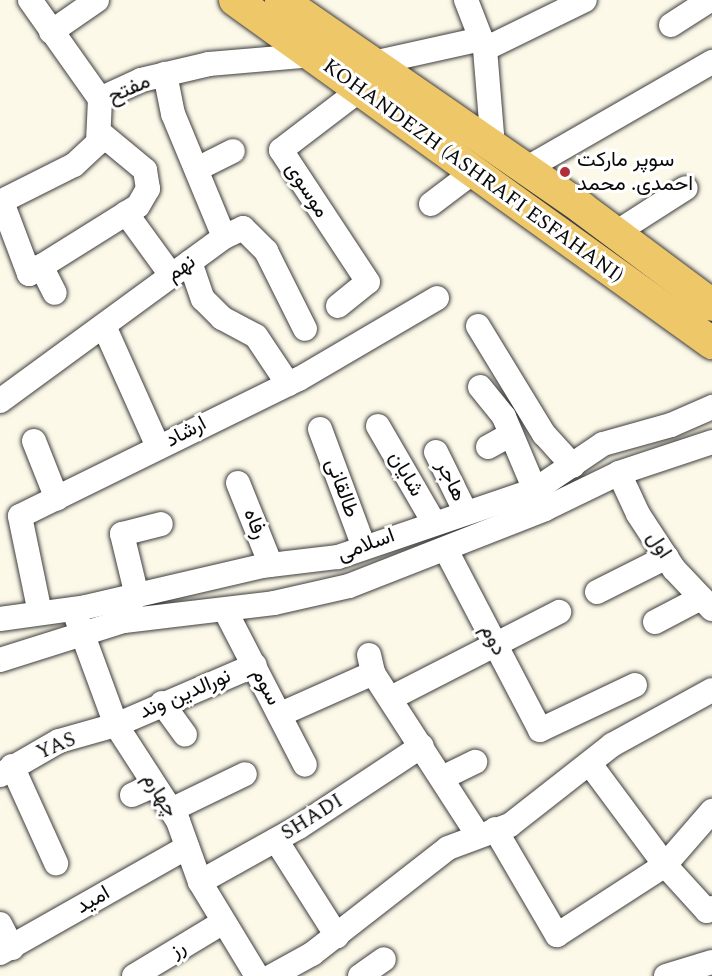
<!DOCTYPE html>
<html>
<head>
<meta charset="utf-8">
<style>
  body { margin:0 }
  #map { position:relative; width:712px; height:976px; overflow:hidden; background:#fdf9e9; font-family:Spectral,Vazirmatn,serif }
  div>[style] { position:absolute }
  .roads { filter:drop-shadow(0 0 2px #3d3d3d) drop-shadow(0 0 2px #3d3d3d) }
  .minor>* { height:24px; margin:-12px; padding:0 12px; transform-origin:12px; border-radius:12px; background:#fff }
  .major>* { height:32px; margin:-16px; padding:0 16px; transform-origin:16px; border-radius:16px; background:#eec769 }
  .dots>* { width:16px; height:16px; translate:-50% -50%; box-sizing:border-box; border:3px solid #fff; border-radius:50% }
  span { translate:-50% -50%; white-space:nowrap; text-align:center; line-height:1.15; -webkit-text-stroke:6px #fff; paint-order:stroke }
  .street-label { font-size:21px; color:#0a0a0a }
  .poi-label { font-size:21px; color:#0a0a0a }
  .left { translate:0 -50%; text-align:left }
</style>
</head>
<body>
<div id="map">
  <div class="roads">
    <div class="minor">
      <div style="left:30px;top:0;width:121px;rotate:54.7deg"></div>
      <div style="left:466px;top:0;width:53px;rotate:68.8deg"></div>
      <div style="left:485px;top:49px;width:98px;rotate:85.3deg"></div>
      <div style="left:671px;top:25px;width:46px;rotate:-32.7deg"></div>
      <div style="left:51px;top:32px;width:56px;rotate:-34.8deg"></div>
      <div style="left:485px;top:49px;width:111px;rotate:-26.1deg"></div>
      <div style="left:373px;top:63px;width:111px;rotate:-12.5deg"></div>
      <div style="left:197px;top:169px;width:40px;rotate:-26.6deg"></div>
      <div style="left:524px;top:170px;width:217px;rotate:-29.9deg"></div>
      <div style="left:0;top:202px;width:83px;rotate:-26.6deg"></div>
      <div style="left:74px;top:165px;width:33px;rotate:-43deg"></div>
      <div style="left:98px;top:143px;width:44px;rotate:-87.4deg"></div>
      <div style="left:100px;top:99px;width:45px;rotate:-24.9deg"></div>
      <div style="left:141px;top:80px;width:70px;rotate:-13.2deg"></div>
      <div style="left:209px;top:64px;width:104px;rotate:-4.9deg"></div>
      <div style="left:2px;top:202px;width:77px;rotate:69.4deg"></div>
      <div style="left:29px;top:274px;width:128px;rotate:-32deg"></div>
      <div style="left:138px;top:206px;width:20px;rotate:-60deg"></div>
      <div style="left:148px;top:189px;width:19px;rotate:-99deg"></div>
      <div style="left:145px;top:170px;width:60px;rotate:-140.4deg"></div>
      <div style="left:431px;top:204px;width:51px;rotate:-37.1deg"></div>
      <div style="left:126px;top:213px;width:77px;rotate:54deg"></div>
      <div style="left:614px;top:234px;width:85px;rotate:-32.6deg"></div>
      <div style="left:224px;top:237px;width:21px;rotate:-25deg"></div>
      <div style="left:243px;top:228px;width:33px;rotate:45deg"></div>
      <div style="left:266px;top:251px;width:87px;rotate:63.4deg"></div>
      <div style="left:190px;top:262px;width:39px;rotate:71deg"></div>
      <div style="left:203px;top:299px;width:27px;rotate:45deg"></div>
      <div style="left:222px;top:318px;width:38px;rotate:28deg"></div>
      <div style="left:256px;top:336px;width:58px;rotate:56.3deg"></div>
      <div style="left:41px;top:266px;width:30px;rotate:63deg"></div>
      <div style="left:338px;top:306px;width:38px;rotate:-39deg"></div>
      <div style="left:368px;top:282px;width:158px;rotate:-123.4deg"></div>
      <div style="left:281px;top:150px;width:101px;rotate:-37.3deg"></div>
      <div style="left:104px;top:326px;width:133px;rotate:65.9deg"></div>
      <div style="left:478px;top:326px;width:127px;rotate:58.6deg"></div>
      <div style="left:544px;top:434px;width:43px;rotate:47.8deg"></div>
      <div style="left:480px;top:387px;width:38px;rotate:51deg"></div>
      <div style="left:504px;top:417px;width:79px;rotate:67deg"></div>
      <div style="left:0;top:401px;width:278px;rotate:-36.2deg"></div>
      <div style="left:224px;top:237px;width:133px;rotate:-112.5deg"></div>
      <div style="left:173px;top:114px;width:41px;rotate:-101.3deg"></div>
      <div style="left:378px;top:426px;width:110px;rotate:59.9deg"></div>
      <div style="left:320px;top:429px;width:126px;rotate:69.6deg"></div>
      <div style="left:34px;top:441px;width:62px;rotate:68.4deg"></div>
      <div style="left:488px;top:447px;width:26px;rotate:-29deg"></div>
      <div style="left:436px;top:452px;width:66px;rotate:63.8deg"></div>
      <div style="left:619px;top:473px;width:45px;rotate:65.1deg"></div>
      <div style="left:638px;top:514px;width:66px;rotate:56.8deg"></div>
      <div style="left:674px;top:569px;width:55px;rotate:46.5deg"></div>
      <div style="left:238px;top:483px;width:88px;rotate:68.1deg"></div>
      <div style="left:446px;top:550px;width:203px;rotate:62.4deg"></div>
      <div style="left:540px;top:730px;width:105px;rotate:-25.3deg"></div>
      <div style="left:597px;top:592px;width:78px;rotate:-26.6deg"></div>
      <div style="left:137px;top:596px;width:64px;rotate:-103.6deg"></div>
      <div style="left:122px;top:534px;width:40px;rotate:-14.4deg"></div>
      <div style="left:225px;top:610px;width:174px;rotate:62.7deg"></div>
      <div style="left:40px;top:613px;width:99px;rotate:-101.7deg"></div>
      <div style="left:20px;top:516px;width:311px;rotate:-26.2deg"></div>
      <div style="left:299px;top:379px;width:160px;rotate:-30.4deg"></div>
      <div style="left:0;top:619px;width:87px;rotate:-7.9deg"></div>
      <div style="left:86px;top:607px;width:181px;rotate:-13.1deg"></div>
      <div style="left:262px;top:566px;width:77px;rotate:-6.8deg"></div>
      <div style="left:338px;top:557px;width:208px;rotate:-18.8deg"></div>
      <div style="left:535px;top:490px;width:82px;rotate:-34.1deg"></div>
      <div style="left:603px;top:444px;width:71px;rotate:-15.6deg"></div>
      <div style="left:671px;top:425px;width:45px;rotate:-23.7deg"></div>
      <div style="left:77px;top:619px;width:113px;rotate:69.8deg"></div>
      <div style="left:116px;top:725px;width:114px;rotate:57.1deg"></div>
      <div style="left:178px;top:821px;width:65px;rotate:70.2deg"></div>
      <div style="left:200px;top:882px;width:110px;rotate:58.8deg"></div>
      <div style="left:655px;top:622px;width:52px;rotate:-27.6deg"></div>
      <div style="left:369px;top:655px;width:18px;rotate:77deg"></div>
      <div style="left:373px;top:673px;width:192px;rotate:57.1deg"></div>
      <div style="left:0;top:660px;width:130px;rotate:-17.5deg"></div>
      <div style="left:124px;top:621px;width:151px;rotate:-6.8deg"></div>
      <div style="left:274px;top:603px;width:77px;rotate:-12.8deg"></div>
      <div style="left:349px;top:586px;width:211px;rotate:-21.4deg"></div>
      <div style="left:545px;top:509px;width:82px;rotate:-25.9deg"></div>
      <div style="left:619px;top:473px;width:98px;rotate:-18.4deg"></div>
      <div style="left:391px;top:698px;width:189px;rotate:-27.1deg"></div>
      <div style="left:162px;top:703px;width:39px;rotate:54deg"></div>
      <div style="left:281px;top:714px;width:101px;rotate:-24deg"></div>
      <div style="left:590px;top:764px;width:126px;rotate:53.4deg"></div>
      <div style="left:665px;top:865px;width:62px;rotate:47.6deg"></div>
      <div style="left:707px;top:911px;width:6px;rotate:-31deg"></div>
      <div style="left:12px;top:766px;width:107px;rotate:65.6deg"></div>
      <div style="left:0;top:775px;width:68px;rotate:-30deg"></div>
      <div style="left:59px;top:741px;width:59px;rotate:-15.7deg"></div>
      <div style="left:116px;top:725px;width:151px;rotate:-23.3deg"></div>
      <div style="left:442px;top:778px;width:37px;rotate:-26deg"></div>
      <div style="left:132px;top:795px;width:24px;rotate:-24deg"></div>
      <div style="left:171px;top:810px;width:82px;rotate:-25.9deg"></div>
      <div style="left:495px;top:829px;width:123px;rotate:59.7deg"></div>
      <div style="left:557px;top:935px;width:129px;rotate:-32.9deg"></div>
      <div style="left:665px;top:865px;width:72px;rotate:-49deg"></div>
      <div style="left:276px;top:840px;width:114px;rotate:57.6deg"></div>
      <div style="left:200px;top:882px;width:113px;rotate:-29.1deg"></div>
      <div style="left:299px;top:827px;width:147px;rotate:-33.4deg"></div>
      <div style="left:0;top:924px;width:27px;rotate:63deg"></div>
      <div style="left:0;top:953px;width:215px;rotate:-29.5deg"></div>
      <div style="left:134px;top:976px;width:103px;rotate:-31.1deg"></div>
      <div style="left:272px;top:976px;width:46px;rotate:-28.8deg"></div>
      <div style="left:312px;top:954px;width:172px;rotate:-37.9deg"></div>
      <div style="left:448px;top:848px;width:66px;rotate:-20.4deg"></div>
      <div style="left:510px;top:825px;width:130px;rotate:-38.1deg"></div>
      <div style="left:612px;top:745px;width:114px;rotate:-28.8deg"></div>
      <div style="left:360px;top:976px;width:29px;rotate:-35deg"></div>
      <div style="left:666px;top:976px;width:48px;rotate:-16.9deg"></div>
    </div>
    <div class="major">
      <div style="left:235px;top:0;width:588px;rotate:35.72deg"></div>
      <div style="left:281px;top:0;width:366px;rotate:34.6deg"></div>
      <div style="left:582px;top:208px;width:162px;rotate:36.7deg"></div>
    </div>
  </div>
  <div class="dots">
    <div style="left:565px;top:172px;background:#af2e3a"></div>
  </div>
  <div class="street-label">
    <span style="left:129px;top:89px;rotate:-23deg">مفتح</span>
    <span style="left:473px;top:171px;rotate:36deg">KOHANDEZH (ASHRAFI ESFAHANI)</span>
    <span style="left:307px;top:190px;rotate:57deg">موسوی</span>
    <span style="left:181px;top:268px;rotate:-35deg">نهم</span>
    <span style="left:186px;top:432px;rotate:-28deg">ارشاد</span>
    <span style="left:406px;top:474px;rotate:60deg">شایان</span>
    <span style="left:451px;top:481px;rotate:64deg">هاجر</span>
    <span style="left:342px;top:488px;rotate:70deg">طالقانی</span>
    <span style="left:255px;top:524px;rotate:68deg">رفاه</span>
    <span style="left:366px;top:545px;rotate:-20deg">اسلامی</span>
    <span style="left:659px;top:545px;rotate:57deg">اول</span>
    <span style="left:493px;top:640px;rotate:62deg">دوم</span>
    <span style="left:266px;top:687px;rotate:62deg">سوم</span>
    <span style="left:185px;top:694px;rotate:-23deg">نورالدین وند</span>
    <span style="left:56px;top:746px;rotate:-23deg">YAS</span>
    <span style="left:160px;top:795px;rotate:57deg">چهارم</span>
    <span style="left:312px;top:817px;rotate:-32deg">SHADI</span>
    <span style="left:93px;top:900px;rotate:-30deg">امید</span>
    <span style="left:178px;top:949px;rotate:-31deg">رز</span>
  </div>
  <div class="poi-label">
    <span class="left" style="left:577px;top:172px">سوپر مارکت<br>احمدی. محمد</span>
  </div>
</div>
</body>
</html>
